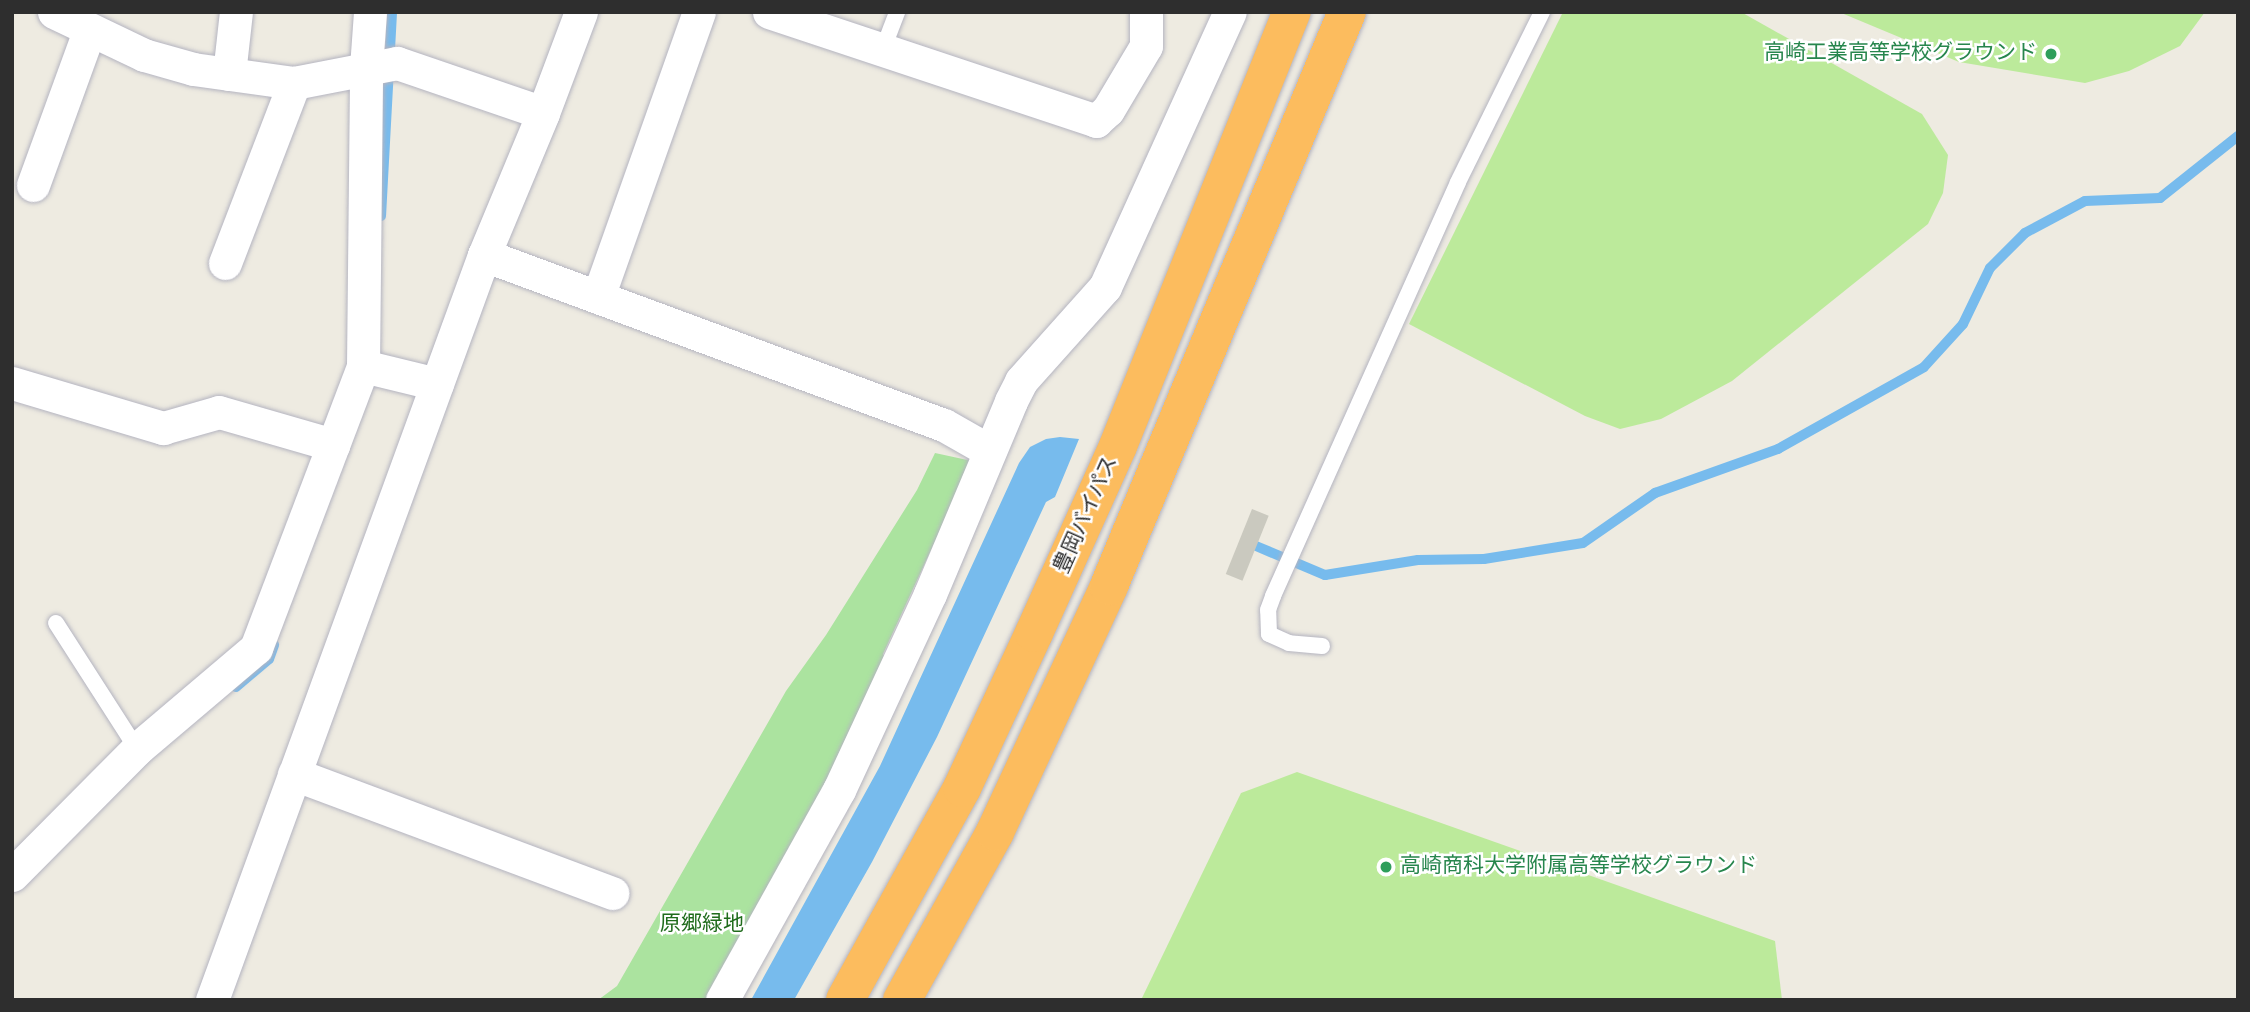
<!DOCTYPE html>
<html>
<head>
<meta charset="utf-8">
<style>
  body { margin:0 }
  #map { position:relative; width:2250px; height:1012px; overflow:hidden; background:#eeebe1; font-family:Overpass,"Noto Sans JP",sans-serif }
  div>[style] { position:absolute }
  .green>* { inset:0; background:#abe39f }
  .pitch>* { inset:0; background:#bcea9b }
  .water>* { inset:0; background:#77bbed }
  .stream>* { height:10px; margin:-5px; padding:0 5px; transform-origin:5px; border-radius:5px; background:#77bbed }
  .building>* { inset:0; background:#cac9bf; transform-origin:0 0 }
  .roads { filter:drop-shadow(0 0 2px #b4b4c0) drop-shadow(0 0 2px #b4b4c0) }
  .lane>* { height:16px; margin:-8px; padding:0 8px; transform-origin:8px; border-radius:8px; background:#fff }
  .street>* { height:33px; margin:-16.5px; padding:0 16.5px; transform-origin:16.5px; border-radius:16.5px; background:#fff }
  .highway>* { height:38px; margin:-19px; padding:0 19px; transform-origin:19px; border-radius:19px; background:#fcbc5e }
  .dots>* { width:19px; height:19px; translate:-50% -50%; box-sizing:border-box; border:4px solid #fff; border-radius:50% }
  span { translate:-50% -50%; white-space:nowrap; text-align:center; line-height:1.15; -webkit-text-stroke:5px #fff; paint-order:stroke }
  .leisure-label { font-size:21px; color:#27864d }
  .right { translate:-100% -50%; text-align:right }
  .left { translate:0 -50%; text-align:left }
  .street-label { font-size:21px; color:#2e2e2e }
  .park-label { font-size:21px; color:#206c1c }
  .frame { position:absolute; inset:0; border:14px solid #2e2e2e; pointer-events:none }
</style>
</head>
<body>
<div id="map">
  <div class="green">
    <div style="clip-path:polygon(935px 453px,972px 461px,883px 654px,887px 662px,807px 819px,708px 1000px,598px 1000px,617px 986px,786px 691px,826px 635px,917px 490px)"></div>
  </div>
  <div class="pitch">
    <div style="clip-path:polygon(1563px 12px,1741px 12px,1922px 114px,1948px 155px,1943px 193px,1928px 224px,1732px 381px,1661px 419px,1620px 429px,1585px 416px,1409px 324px)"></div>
    <div style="clip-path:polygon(1839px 12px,2205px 12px,2180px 46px,2129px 71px,2085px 83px,1959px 62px)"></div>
    <div style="clip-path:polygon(1297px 772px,1775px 941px,1782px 1000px,1141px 1000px,1241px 793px)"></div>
  </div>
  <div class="water">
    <div style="clip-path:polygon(1060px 437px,1079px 439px,1055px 497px,1046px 502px,937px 737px,872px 862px,794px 1000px,751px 1000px,880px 766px,1019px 463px,1030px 447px,1046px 439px)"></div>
  </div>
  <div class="stream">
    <div style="left:381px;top:216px;width:204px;rotate:-86.9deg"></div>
    <div style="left:1256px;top:546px;width:75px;rotate:22.8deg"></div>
    <div style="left:1325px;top:575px;width:94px;rotate:-9.2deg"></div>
    <div style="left:1418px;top:560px;width:66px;rotate:-0.9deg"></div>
    <div style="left:1484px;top:559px;width:100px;rotate:-9.2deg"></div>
    <div style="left:1583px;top:543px;width:88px;rotate:-34.8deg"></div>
    <div style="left:1655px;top:493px;width:131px;rotate:-19.7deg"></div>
    <div style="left:1778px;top:449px;width:167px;rotate:-29.3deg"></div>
    <div style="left:1924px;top:367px;width:58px;rotate:-47.8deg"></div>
    <div style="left:1963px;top:324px;width:62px;rotate:-64.3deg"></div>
    <div style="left:1990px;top:268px;width:49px;rotate:-45deg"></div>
    <div style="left:2025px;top:233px;width:68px;rotate:-28.1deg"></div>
    <div style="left:2085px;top:201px;width:75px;rotate:-2.3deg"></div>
    <div style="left:2160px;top:198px;width:100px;rotate:-38.5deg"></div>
    <div style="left:236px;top:687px;width:43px;rotate:-40.3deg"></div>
    <div style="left:269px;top:659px;width:15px;rotate:-70deg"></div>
  </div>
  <div class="building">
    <div style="left:1252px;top:509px;width:18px;height:70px;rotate:22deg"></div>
  </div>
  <div class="roads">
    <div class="lane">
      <div style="left:883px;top:49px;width:40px;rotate:-69deg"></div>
      <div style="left:56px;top:623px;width:150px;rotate:57.3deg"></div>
      <div style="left:1322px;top:646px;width:33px;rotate:-175deg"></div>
      <div style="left:1289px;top:643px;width:22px;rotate:-156deg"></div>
      <div style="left:1269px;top:634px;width:24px;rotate:-92deg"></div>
      <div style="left:1268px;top:610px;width:15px;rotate:-70deg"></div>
      <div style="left:1273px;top:596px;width:453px;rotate:-65.9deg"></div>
      <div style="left:1458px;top:182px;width:190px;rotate:-63.7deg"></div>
    </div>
    <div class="street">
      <div style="left:54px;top:12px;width:100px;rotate:25.5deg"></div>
      <div style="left:144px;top:55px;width:51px;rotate:15.9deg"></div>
      <div style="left:193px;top:69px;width:102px;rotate:7.9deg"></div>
      <div style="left:294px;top:83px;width:105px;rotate:-11deg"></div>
      <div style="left:397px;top:63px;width:154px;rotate:18.9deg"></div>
      <div style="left:769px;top:12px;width:345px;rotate:18.4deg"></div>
      <div style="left:1096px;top:121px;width:16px;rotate:-43deg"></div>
      <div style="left:1108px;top:110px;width:74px;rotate:-59.3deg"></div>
      <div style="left:1146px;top:46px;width:34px;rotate:-90deg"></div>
      <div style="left:229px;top:74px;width:62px;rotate:-83.6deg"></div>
      <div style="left:33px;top:185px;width:164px;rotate:-70deg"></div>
      <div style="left:484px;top:255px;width:490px;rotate:20.3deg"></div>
      <div style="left:944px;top:425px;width:51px;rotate:29.6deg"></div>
      <div style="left:225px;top:263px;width:193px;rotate:-69deg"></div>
      <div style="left:598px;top:297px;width:302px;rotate:-70.5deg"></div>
      <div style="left:363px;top:366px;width:298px;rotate:-89.4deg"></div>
      <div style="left:366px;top:68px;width:56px;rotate:-85.9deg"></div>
      <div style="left:12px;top:383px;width:158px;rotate:16.6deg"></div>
      <div style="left:163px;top:428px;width:58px;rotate:-15.9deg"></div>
      <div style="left:219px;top:412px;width:119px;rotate:16.1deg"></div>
      <div style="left:294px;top:774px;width:340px;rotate:20.5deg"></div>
      <div style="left:12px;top:875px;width:177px;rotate:-45.2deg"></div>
      <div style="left:137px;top:749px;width:156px;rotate:-40.3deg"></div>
      <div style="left:256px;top:648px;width:302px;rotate:-69.2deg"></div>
      <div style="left:363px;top:366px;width:76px;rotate:13.7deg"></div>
      <div style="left:212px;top:1000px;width:793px;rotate:-69.94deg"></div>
      <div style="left:484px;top:255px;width:154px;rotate:-67.4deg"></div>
      <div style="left:543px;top:113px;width:108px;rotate:-69.4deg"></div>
      <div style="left:722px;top:1000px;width:240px;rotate:-60.9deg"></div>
      <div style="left:839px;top:790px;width:216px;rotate:-65.1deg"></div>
      <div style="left:930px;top:594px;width:209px;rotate:-67.2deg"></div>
      <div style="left:1011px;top:401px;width:22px;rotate:-63deg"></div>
      <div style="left:1021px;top:381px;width:126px;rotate:-48.2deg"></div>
      <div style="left:1105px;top:287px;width:302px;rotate:-65.6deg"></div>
    </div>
    <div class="highway">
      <div style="left:845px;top:1000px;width:242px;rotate:-61.1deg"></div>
      <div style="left:962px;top:788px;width:171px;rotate:-65.1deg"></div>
      <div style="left:1034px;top:633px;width:205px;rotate:-65.8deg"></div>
      <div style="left:1118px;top:446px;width:468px;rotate:-68.2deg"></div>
      <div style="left:902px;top:1000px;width:192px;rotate:-61deg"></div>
      <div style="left:995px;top:832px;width:271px;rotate:-65.1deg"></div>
      <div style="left:1109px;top:586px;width:621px;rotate:-67.48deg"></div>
    </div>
  </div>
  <div class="dots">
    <div style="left:2051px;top:54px;background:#2e9e5b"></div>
    <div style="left:1386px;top:867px;background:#2e9e5b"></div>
  </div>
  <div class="leisure-label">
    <span class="right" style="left:2037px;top:54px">高崎工業高等学校グラウンド</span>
    <span class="left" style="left:1400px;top:867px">高崎商科大学附属高等学校グラウンド</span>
  </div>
  <div class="street-label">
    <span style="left:1087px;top:515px;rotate:-66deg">豊岡バイパス</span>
  </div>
  <div class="park-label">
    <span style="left:702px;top:925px">原郷緑地</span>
  </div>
  <div class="frame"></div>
</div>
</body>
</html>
